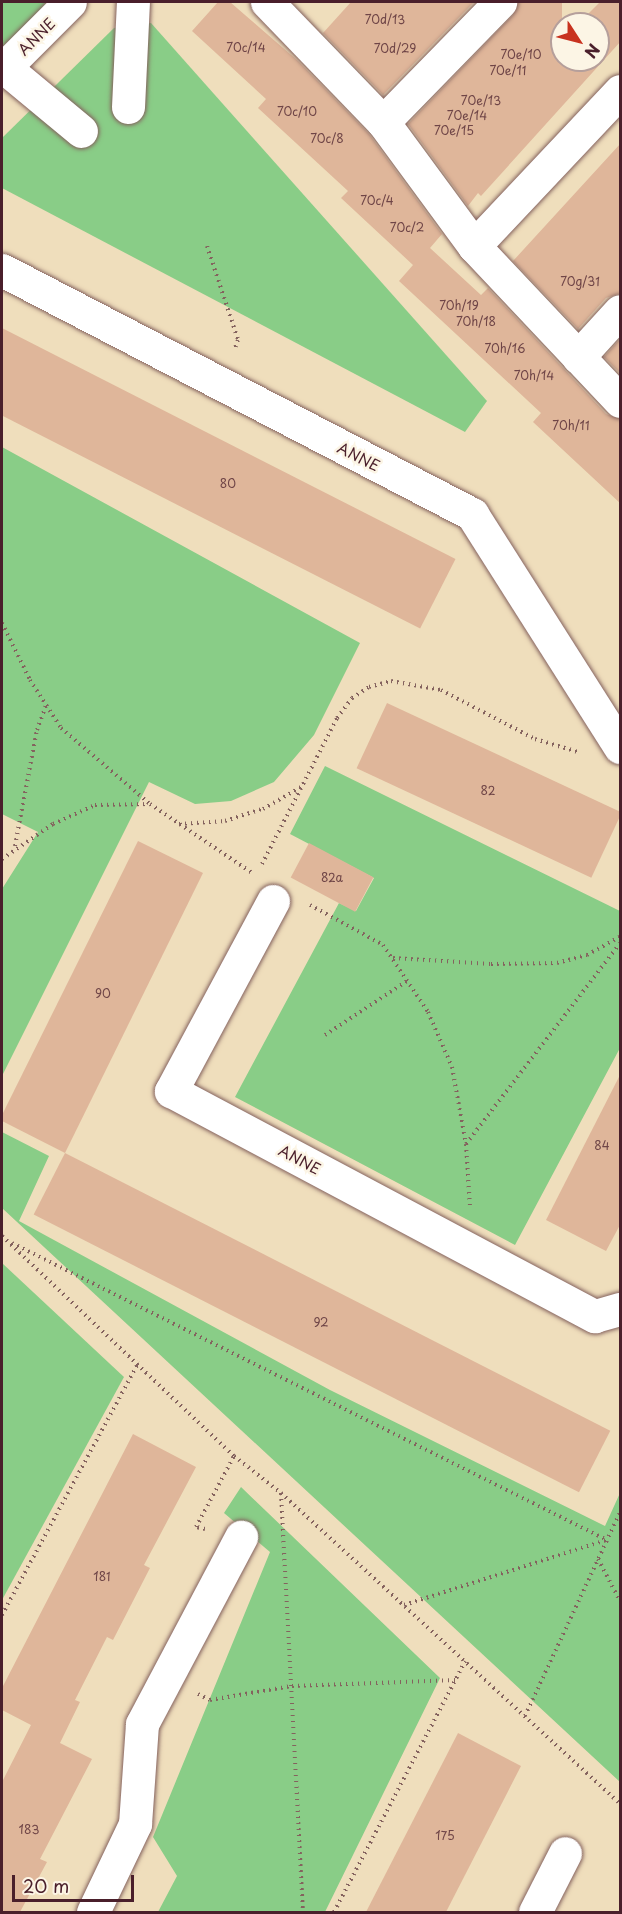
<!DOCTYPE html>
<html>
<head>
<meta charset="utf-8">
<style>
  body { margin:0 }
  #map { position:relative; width:622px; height:1914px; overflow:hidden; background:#efdebc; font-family:"Playpen Sans",sans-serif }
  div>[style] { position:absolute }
  .green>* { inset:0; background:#89cd87 }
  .building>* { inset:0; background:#dfb69a; transform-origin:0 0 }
  .path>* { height:4px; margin-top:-2px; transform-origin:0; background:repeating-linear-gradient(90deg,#84625e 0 1.5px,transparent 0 6px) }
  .roads { filter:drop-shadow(0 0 2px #84625e) drop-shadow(0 0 2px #84625e) }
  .minor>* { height:33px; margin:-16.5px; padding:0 16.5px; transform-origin:16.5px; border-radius:16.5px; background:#fff }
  span { translate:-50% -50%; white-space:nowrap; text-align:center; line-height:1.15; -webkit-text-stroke:5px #fcf5e5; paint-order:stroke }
  .number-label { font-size:12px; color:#6f4547 }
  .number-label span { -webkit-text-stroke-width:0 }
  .street-label { font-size:15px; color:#4a1f2b }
  .frame { position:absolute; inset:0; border:3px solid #4a1f2b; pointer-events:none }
  .north { position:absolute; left:550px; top:12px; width:60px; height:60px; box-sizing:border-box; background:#fcf5e5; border:2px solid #b59f9b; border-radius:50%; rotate:126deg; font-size:16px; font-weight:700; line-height:24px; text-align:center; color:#4a1f2b }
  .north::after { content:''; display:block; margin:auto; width:21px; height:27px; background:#c8321e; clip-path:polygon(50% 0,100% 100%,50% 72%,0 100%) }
  .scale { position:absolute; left:12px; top:1875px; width:122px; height:27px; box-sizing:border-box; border:3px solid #4a1f2b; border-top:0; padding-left:8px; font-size:18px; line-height:21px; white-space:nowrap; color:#4a1f2b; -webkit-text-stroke:4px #fcf5e5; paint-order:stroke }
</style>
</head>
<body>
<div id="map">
  <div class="green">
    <div style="clip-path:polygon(2px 2px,47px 2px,2px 50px)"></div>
    <div style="clip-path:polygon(151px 23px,487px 401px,465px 432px,2px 188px,2px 138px,114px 28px)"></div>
    <div style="clip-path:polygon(2px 447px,360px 643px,314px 735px,274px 782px,231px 801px,195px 804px,149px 782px,2px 1076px,2px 889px,38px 832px,2px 814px)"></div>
    <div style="clip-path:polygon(325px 766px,620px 911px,620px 1048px,515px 1245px,235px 1097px,339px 903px,356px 911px,374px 878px,290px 834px)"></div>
    <div style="clip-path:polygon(2px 1132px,49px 1156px,19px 1221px,330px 1390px,605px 1526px,620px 1493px,620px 1782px,2px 1208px)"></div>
    <div style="clip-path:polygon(2px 1263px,124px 1377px,2px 1600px)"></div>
    <div style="clip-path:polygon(241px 1487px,440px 1678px,325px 1912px,158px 1912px,177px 1876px,153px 1837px,270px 1552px,224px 1513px)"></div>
  </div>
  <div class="building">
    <div style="clip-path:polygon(218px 2px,230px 2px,298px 61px,369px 134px,442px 234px,430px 248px,481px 295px,488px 288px,606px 414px,621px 419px,621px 504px,533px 422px,541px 413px,399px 281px,413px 265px,341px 198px,348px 191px,258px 108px,266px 99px,192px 31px)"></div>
    <div style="clip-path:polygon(351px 2px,474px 2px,383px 95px,323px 33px)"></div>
    <div style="clip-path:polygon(518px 2px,562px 2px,562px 60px,598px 60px,598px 24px,578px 24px,600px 2px,621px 2px,621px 41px,481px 196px,478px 193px,468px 206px,408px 124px,513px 15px)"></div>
    <div style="clip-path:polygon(621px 143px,621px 293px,606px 298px,578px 329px,513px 261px)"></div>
    <div style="left:2px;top:328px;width:509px;height:78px;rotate:27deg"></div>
    <div style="clip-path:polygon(621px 338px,621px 374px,604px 357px)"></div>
    <div style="left:387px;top:703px;width:259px;height:72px;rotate:25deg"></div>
    <div style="clip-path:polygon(138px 841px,203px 873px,65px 1153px,2px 1121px,2px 1115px)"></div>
    <div style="left:309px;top:843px;width:73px;height:39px;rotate:28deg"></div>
    <div style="clip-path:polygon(621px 1073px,621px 1223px,606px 1251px,546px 1220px)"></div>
    <div style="left:65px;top:1153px;width:612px;height:69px;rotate:27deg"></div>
    <div style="clip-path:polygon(133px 1434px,196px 1467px,144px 1565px,150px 1568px,113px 1640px,107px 1637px,75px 1700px,80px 1702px,60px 1743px,92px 1759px,40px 1859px,47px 1862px,20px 1912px,2px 1912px,2px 1782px,31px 1725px,2px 1710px,2px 1688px)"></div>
    <div style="clip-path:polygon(458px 1733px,521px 1766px,446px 1912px,366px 1912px)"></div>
  </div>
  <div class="path">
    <div style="left:207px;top:246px;width:99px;rotate:71.7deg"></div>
    <div style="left:238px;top:340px;width:9px;rotate:111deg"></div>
    <div style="left:2px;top:623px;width:64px;rotate:63.8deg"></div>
    <div style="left:30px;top:680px;width:57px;rotate:57.1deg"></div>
    <div style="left:61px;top:728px;width:117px;rotate:40.5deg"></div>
    <div style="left:150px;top:804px;width:122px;rotate:34deg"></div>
    <div style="left:179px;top:824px;width:46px;rotate:-3.7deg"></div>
    <div style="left:225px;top:821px;width:40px;rotate:-18deg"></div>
    <div style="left:263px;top:809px;width:44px;rotate:-30.1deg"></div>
    <div style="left:15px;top:846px;width:118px;rotate:-79.3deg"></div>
    <div style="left:37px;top:730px;width:27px;rotate:-70deg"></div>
    <div style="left:2px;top:859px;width:62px;rotate:-34.5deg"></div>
    <div style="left:53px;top:824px;width:46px;rotate:-24.3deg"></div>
    <div style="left:95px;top:805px;width:54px;rotate:-1.1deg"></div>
    <div style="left:262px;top:864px;width:164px;rotate:-62.8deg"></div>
    <div style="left:337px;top:718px;width:25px;rotate:-53deg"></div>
    <div style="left:352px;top:698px;width:20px;rotate:-33deg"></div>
    <div style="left:369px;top:687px;width:23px;rotate:-15deg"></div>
    <div style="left:391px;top:681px;width:51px;rotate:10.2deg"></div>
    <div style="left:441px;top:690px;width:106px;rotate:27.5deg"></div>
    <div style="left:535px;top:739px;width:45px;rotate:16.8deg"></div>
    <div style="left:310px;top:905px;width:83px;rotate:28.7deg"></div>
    <div style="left:383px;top:945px;width:81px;rotate:56.1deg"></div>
    <div style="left:428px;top:1012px;width:60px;rotate:66.4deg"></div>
    <div style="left:452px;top:1067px;width:78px;rotate:79.7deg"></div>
    <div style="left:466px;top:1144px;width:62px;rotate:86.3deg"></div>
    <div style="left:393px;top:958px;width:98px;rotate:3.5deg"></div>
    <div style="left:491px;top:964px;width:66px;rotate:-0.9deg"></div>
    <div style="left:557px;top:963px;width:31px;rotate:-15deg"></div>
    <div style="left:587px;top:955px;width:38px;rotate:-29deg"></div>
    <div style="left:325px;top:1035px;width:98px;rotate:-33.4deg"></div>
    <div style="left:466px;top:1144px;width:253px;rotate:-52.5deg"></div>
    <div style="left:2px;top:1236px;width:320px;rotate:43.5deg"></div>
    <div style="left:234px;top:1456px;width:60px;rotate:38.2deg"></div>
    <div style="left:281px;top:1493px;width:460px;rotate:42.5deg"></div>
    <div style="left:12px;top:1243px;width:665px;rotate:26.53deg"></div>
    <div style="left:281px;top:1493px;width:420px;rotate:87deg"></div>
    <div style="left:205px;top:1529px;width:9px;rotate:-167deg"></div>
    <div style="left:196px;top:1527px;width:81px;rotate:-61.8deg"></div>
    <div style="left:598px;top:1559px;width:47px;rotate:62.4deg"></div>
    <div style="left:404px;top:1605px;width:212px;rotate:-17.8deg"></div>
    <div style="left:2px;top:1615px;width:288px;rotate:-61.6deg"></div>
    <div style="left:198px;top:1694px;width:13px;rotate:27deg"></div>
    <div style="left:210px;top:1700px;width:83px;rotate:-9.7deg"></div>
    <div style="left:292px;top:1686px;width:164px;rotate:-2.1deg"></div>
    <div style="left:525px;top:1716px;width:225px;rotate:-65deg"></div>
    <div style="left:334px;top:1912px;width:283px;rotate:-62.4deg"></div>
  </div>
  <div class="roads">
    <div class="minor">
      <div style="left:267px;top:2px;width:167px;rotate:46deg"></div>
      <div style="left:383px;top:122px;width:154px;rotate:53.7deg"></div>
      <div style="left:474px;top:246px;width:213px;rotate:46.7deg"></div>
      <div style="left:4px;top:67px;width:100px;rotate:39.7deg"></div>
      <div style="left:2px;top:70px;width:96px;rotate:-45deg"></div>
      <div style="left:128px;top:107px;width:105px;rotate:-87.3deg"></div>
      <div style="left:383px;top:122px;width:168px;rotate:-45.7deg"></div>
      <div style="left:474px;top:246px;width:213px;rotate:-46.7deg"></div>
      <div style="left:2px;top:270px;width:530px;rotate:27.44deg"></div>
      <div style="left:472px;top:514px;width:276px;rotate:57.6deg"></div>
      <div style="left:578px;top:357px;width:62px;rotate:-47.6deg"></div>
      <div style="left:273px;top:901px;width:216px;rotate:118.2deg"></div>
      <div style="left:171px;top:1091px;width:480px;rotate:28deg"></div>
      <div style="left:595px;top:1316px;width:26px;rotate:-16deg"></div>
      <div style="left:93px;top:1912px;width:98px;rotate:-64.5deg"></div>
      <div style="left:135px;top:1824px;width:100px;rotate:-86deg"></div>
      <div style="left:142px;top:1724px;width:212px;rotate:-62.1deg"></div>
      <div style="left:535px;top:1912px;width:66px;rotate:-63deg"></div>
    </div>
  </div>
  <div class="number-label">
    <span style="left:385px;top:20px">70d/13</span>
    <span style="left:246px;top:48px">70c/14</span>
    <span style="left:395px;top:49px">70d/29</span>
    <span style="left:521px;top:55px">70e/10</span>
    <span style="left:508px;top:71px">70e/11</span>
    <span style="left:481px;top:101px">70e/13</span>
    <span style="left:297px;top:112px">70c/10</span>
    <span style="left:467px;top:116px">70e/14</span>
    <span style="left:454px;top:131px">70e/15</span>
    <span style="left:327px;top:139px">70c/8</span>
    <span style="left:377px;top:201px">70c/4</span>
    <span style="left:407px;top:228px">70c/2</span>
    <span style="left:580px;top:282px">70g/31</span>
    <span style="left:459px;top:306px">70h/19</span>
    <span style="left:476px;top:322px">70h/18</span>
    <span style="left:505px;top:349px">70h/16</span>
    <span style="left:534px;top:376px">70h/14</span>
    <span style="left:571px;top:426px">70h/11</span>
    <span style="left:228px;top:484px">80</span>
    <span style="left:488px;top:791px">82</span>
    <span style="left:332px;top:878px">82a</span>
    <span style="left:103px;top:994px">90</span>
    <span style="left:602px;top:1146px">84</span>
    <span style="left:321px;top:1323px">92</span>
    <span style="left:102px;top:1577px">181</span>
    <span style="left:29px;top:1830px">183</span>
    <span style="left:445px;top:1836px">175</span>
  </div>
  <div class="street-label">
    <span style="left:36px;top:36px;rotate:-45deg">ANNE</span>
    <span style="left:359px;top:456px;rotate:27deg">ANNE</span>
    <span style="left:300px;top:1159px;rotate:28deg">ANNE</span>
  </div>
  <div class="frame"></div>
  <div class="north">N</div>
  <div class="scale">20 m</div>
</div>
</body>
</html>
